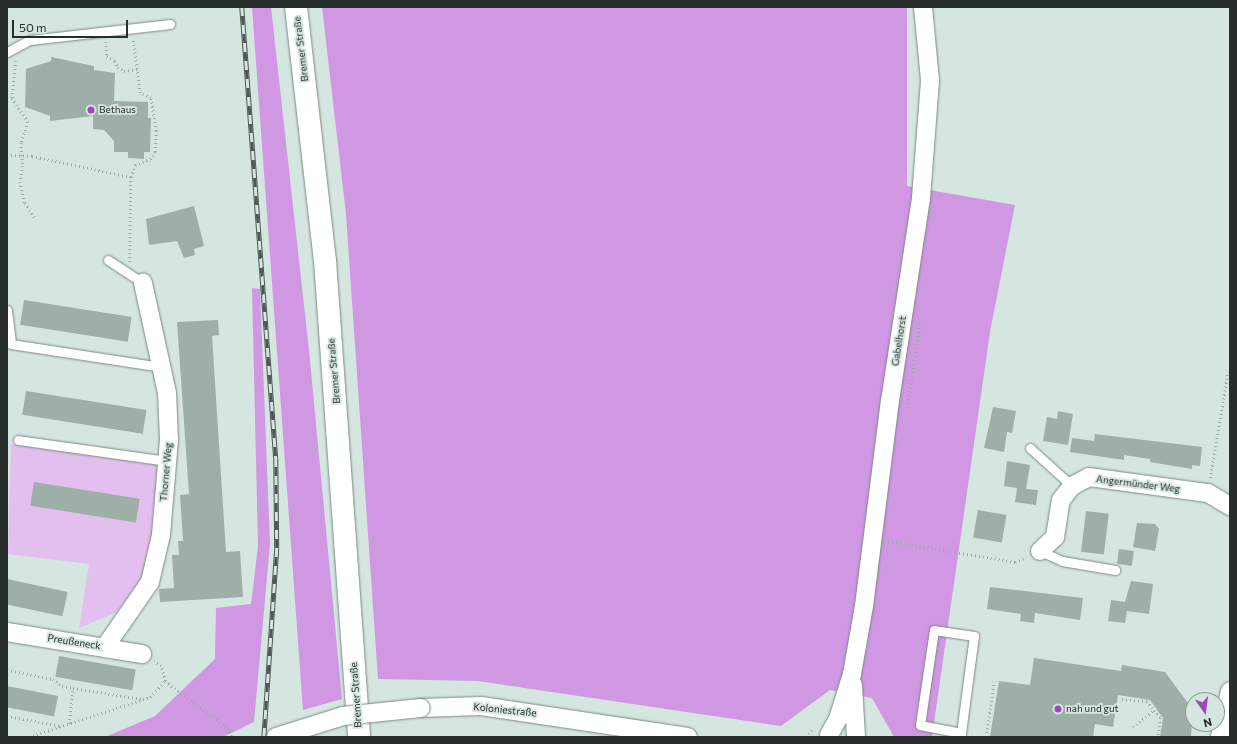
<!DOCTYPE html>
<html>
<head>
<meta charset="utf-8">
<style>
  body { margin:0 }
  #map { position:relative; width:1237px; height:744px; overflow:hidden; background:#d4e6df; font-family:Commissioner,sans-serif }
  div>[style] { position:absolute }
  .green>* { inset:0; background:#e2bfee }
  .forest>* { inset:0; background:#d097e3 }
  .building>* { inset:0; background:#9eafa8; transform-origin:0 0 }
  .path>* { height:2.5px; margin-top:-1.25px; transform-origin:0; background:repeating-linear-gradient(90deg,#9daba6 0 1px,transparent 0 4px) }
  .roads { filter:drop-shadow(0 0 1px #7a8a84) drop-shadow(0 0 1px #7a8a84) }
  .service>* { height:9px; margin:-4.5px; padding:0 4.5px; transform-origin:4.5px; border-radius:4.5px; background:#fff }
  .minor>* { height:18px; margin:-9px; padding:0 9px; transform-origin:9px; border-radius:9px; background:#fff }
  .primary>* { height:22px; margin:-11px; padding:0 11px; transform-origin:11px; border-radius:11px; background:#fff }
  .rail>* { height:4.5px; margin-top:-2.25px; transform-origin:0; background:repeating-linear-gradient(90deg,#d4e6df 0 9px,#4f5855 0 18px); box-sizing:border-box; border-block:1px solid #4f5855 }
  .bridges { filter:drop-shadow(0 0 1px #7a8a84) drop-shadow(0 0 1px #7a8a84) }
  .minor-bridge>* { height:18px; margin:-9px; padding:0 9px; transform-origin:9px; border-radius:9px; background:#fff }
  .dots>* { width:11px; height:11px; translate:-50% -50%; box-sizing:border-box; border:2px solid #d4e6df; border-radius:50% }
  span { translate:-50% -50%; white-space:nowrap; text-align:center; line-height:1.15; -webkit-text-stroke:3.5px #d4e6df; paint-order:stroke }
  .street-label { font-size:10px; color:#282e2c }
  .poi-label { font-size:10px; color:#282e2c }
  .left { translate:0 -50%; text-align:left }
  .frame { position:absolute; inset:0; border:8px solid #282e2c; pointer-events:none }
  .north { position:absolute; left:1185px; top:692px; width:40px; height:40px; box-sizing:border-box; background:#d4e6df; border:1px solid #8f9c97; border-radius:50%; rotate:166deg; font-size:11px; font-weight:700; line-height:16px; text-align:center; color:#282e2c }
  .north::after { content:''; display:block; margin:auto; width:14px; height:18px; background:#9e4ab8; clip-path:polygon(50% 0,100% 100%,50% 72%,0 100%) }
  .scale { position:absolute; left:12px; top:20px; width:116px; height:18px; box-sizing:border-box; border:2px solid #282e2c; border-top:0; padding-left:5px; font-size:12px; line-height:14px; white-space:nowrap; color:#282e2c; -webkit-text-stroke:3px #d4e6df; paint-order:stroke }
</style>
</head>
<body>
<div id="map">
  <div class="green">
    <div style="clip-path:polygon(11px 444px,161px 464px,153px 535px,143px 576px,117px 612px,79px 628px,89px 564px,8px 554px)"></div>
  </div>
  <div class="forest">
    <div style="clip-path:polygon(252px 7px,271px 7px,309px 350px,342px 699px,303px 710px)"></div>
    <div style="clip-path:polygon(322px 7px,907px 7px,907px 186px,1015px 205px,990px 332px,932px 737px,894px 737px,872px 698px,830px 690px,781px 726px,478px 681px,378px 679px,346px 214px)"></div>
    <div style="clip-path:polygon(252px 288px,260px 289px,270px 544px,254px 722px,223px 737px,105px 737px,155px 716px,215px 659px,216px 608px,251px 604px,258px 546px)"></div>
  </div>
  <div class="building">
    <div style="clip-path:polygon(51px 57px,94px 66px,94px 70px,115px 73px,114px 101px,148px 102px,148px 118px,151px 118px,150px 152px,144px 152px,144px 159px,128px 158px,128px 152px,114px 152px,114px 141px,104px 130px,93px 129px,93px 116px,50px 121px,50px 116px,25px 107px,26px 69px,51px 61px)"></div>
    <div style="clip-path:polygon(194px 206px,204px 246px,194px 249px,195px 255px,184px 258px,177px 241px,149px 245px,146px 219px)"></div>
    <div style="left:24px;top:300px;width:109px;height:25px;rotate:9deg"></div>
    <div style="clip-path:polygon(218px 320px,219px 335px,212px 336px,226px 552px,240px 551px,243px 597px,160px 602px,159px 589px,174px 588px,172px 555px,179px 555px,178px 541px,183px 541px,180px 495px,189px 494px,177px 322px)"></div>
    <div style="left:26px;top:391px;width:122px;height:24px;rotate:9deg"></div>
    <div style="clip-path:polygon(993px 407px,1016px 411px,1012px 433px,1007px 432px,1004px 452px,984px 448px)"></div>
    <div style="clip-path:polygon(1058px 411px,1073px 414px,1068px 445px,1043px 441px,1047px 417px,1057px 419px)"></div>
    <div style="clip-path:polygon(1095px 434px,1202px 447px,1200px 466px,1192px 465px,1192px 469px,1150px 462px,1150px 459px,1124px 455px,1124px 460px,1070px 452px,1072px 438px,1094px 441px)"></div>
    <div style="clip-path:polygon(1007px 461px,1030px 465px,1026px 489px,1038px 490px,1036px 505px,1015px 502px,1017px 488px,1004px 486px)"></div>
    <div style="left:34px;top:482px;width:107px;height:24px;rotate:9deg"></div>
    <div style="left:978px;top:510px;width:29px;height:28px;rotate:10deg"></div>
    <div style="left:1086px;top:511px;width:23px;height:41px;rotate:7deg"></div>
    <div style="clip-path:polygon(1137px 523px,1155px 524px,1159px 529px,1155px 551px,1133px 547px)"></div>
    <div style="left:1119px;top:549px;width:15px;height:15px;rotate:8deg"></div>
    <div style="left:7px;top:579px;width:62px;height:25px;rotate:12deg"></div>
    <div style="clip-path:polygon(1131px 581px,1153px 584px,1149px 614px,1127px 611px,1125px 623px,1108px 621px,1111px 600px,1125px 602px)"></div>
    <div style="clip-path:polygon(990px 587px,1083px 598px,1080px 620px,1035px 613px,1034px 623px,1020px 621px,1021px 614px,987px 609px)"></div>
    <div style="left:59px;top:656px;width:78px;height:21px;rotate:10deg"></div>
    <div style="clip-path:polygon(1034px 658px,1121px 671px,1122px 665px,1165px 672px,1193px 710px,1191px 737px,1160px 737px,1163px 718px,1150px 700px,1118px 695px,1113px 727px,1095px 724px,1093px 737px,990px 737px,999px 681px,1030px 685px)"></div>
    <div style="left:7px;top:686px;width:52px;height:21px;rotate:11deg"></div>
  </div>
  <div class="path">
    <div style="left:106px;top:42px;width:14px;rotate:86deg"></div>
    <div style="left:107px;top:56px;width:9px;rotate:32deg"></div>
    <div style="left:115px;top:61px;width:7px;rotate:63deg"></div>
    <div style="left:118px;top:67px;width:7px;rotate:34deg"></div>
    <div style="left:124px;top:71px;width:13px;rotate:-9deg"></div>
    <div style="left:16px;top:61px;width:37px;rotate:96deg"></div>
    <div style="left:12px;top:98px;width:29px;rotate:56deg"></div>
    <div style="left:28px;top:122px;width:22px;rotate:108deg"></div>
    <div style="left:21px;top:143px;width:23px;rotate:85deg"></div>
    <div style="left:23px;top:166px;width:16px;rotate:101deg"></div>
    <div style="left:20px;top:182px;width:22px;rotate:77deg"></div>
    <div style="left:25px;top:203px;width:18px;rotate:56deg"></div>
    <div style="left:7px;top:155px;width:25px;rotate:2deg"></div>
    <div style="left:32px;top:156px;width:101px;rotate:12deg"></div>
    <div style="left:131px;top:177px;width:85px;rotate:90.7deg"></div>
    <div style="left:131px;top:177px;width:13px;rotate:-72deg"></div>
    <div style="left:135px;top:165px;width:16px;rotate:-22deg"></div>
    <div style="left:150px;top:159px;width:9px;rotate:-54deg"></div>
    <div style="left:155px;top:152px;width:21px;rotate:-87deg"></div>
    <div style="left:156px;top:131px;width:33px;rotate:-99deg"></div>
    <div style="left:151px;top:98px;width:12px;rotate:-156deg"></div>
    <div style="left:140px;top:93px;width:53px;rotate:-97.5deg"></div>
    <div style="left:907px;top:408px;width:87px;rotate:-81.4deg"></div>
    <div style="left:1210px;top:478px;width:108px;rotate:-80.4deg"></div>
    <div style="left:888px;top:541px;width:129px;rotate:9.4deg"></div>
    <div style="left:1015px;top:562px;width:12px;rotate:-24deg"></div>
    <div style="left:7px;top:670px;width:47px;rotate:11.1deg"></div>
    <div style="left:53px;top:679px;width:11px;rotate:38deg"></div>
    <div style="left:62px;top:686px;width:11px;rotate:10deg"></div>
    <div style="left:73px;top:688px;width:70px;rotate:9.1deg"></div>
    <div style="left:165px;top:681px;width:79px;rotate:36.7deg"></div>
    <div style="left:228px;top:728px;width:10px;rotate:66deg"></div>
    <div style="left:1122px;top:699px;width:25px;rotate:5deg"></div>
    <div style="left:1147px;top:701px;width:22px;rotate:51deg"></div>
    <div style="left:1161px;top:718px;width:19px;rotate:99deg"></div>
    <div style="left:7px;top:716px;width:56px;rotate:10.3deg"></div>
    <div style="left:69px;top:724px;width:36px;rotate:-84deg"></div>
    <div style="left:1133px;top:727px;width:27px;rotate:-39deg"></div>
    <div style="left:29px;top:737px;width:127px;rotate:-18.3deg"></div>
    <div style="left:150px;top:697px;width:22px;rotate:-47deg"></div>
    <div style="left:165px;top:681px;width:16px;rotate:-105deg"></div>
    <div style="left:161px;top:666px;width:8px;rotate:-150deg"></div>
    <div style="left:806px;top:737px;width:11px;rotate:-49deg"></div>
    <div style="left:986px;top:737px;width:56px;rotate:-81.7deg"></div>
  </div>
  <div class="roads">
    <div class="service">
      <div style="left:7px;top:52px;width:26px;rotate:-28deg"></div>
      <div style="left:30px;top:40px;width:141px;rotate:-6.5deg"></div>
      <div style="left:108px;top:260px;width:42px;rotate:33.3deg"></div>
      <div style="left:7px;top:310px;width:34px;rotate:83deg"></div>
      <div style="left:11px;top:344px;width:153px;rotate:8.7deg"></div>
      <div style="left:18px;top:440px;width:150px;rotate:8deg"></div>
      <div style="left:1030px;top:448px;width:57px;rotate:42.1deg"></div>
      <div style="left:1040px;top:551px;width:24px;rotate:24deg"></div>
      <div style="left:1062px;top:561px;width:54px;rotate:9.6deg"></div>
      <div style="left:960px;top:737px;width:4px;rotate:-76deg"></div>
      <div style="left:961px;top:733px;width:98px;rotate:-82.4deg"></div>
      <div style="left:974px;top:636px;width:40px;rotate:-171.5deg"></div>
      <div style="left:934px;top:630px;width:96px;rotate:98.4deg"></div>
      <div style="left:920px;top:725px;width:42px;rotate:11deg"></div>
    </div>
    <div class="minor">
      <div style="left:1040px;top:551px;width:21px;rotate:-43deg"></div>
      <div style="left:1055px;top:537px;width:37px;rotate:-81deg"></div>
      <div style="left:1061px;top:500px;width:18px;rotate:-52deg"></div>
      <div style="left:1072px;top:486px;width:19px;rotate:-28deg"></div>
      <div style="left:1089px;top:477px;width:120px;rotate:7.7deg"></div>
      <div style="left:1208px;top:493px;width:26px;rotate:31deg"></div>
      <div style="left:7px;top:632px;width:137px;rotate:9.3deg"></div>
      <div style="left:105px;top:647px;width:79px;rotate:-55.3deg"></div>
      <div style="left:150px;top:582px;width:48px;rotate:-76.8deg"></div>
      <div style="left:161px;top:535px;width:95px;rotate:-85.2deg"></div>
      <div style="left:169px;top:440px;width:47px;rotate:-92.4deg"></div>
      <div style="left:167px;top:393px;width:113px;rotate:-102.3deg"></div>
      <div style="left:853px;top:685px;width:52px;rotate:86.7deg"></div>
      <div style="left:421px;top:708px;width:60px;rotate:-1.9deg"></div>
      <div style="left:481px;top:706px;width:209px;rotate:8.5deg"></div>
      <div style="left:829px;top:735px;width:18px;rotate:-61deg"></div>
      <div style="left:838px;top:719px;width:47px;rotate:-72.7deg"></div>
      <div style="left:852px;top:674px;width:69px;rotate:-80deg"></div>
      <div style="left:864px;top:606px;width:207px;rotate:-82.8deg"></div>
      <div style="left:890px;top:401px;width:205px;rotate:-81.3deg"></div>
      <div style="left:921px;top:198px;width:118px;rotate:-85.6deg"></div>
      <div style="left:930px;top:80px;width:73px;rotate:-95.5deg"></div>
      <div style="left:1220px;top:737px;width:47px;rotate:-77.7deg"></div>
    </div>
    <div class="primary">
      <div style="left:296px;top:7px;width:256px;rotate:83.5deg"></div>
      <div style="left:325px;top:261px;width:477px;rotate:85.9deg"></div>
    </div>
  </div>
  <div class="rail">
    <div style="left:242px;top:7px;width:452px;rotate:85.7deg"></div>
    <div style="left:276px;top:458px;width:90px;rotate:89.4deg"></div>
    <div style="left:277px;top:548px;width:189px;rotate:93.9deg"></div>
  </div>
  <div class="bridges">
    <div class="minor-bridge">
      <div style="left:276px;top:737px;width:70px;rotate:-17.4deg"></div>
      <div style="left:343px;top:716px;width:78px;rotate:-5.9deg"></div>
    </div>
  </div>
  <div class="dots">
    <div style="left:91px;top:110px;background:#9e4ab8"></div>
    <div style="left:1058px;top:709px;background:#9e4ab8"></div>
  </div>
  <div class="street-label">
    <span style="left:301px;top:49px;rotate:-97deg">Bremer Straße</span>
    <span style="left:899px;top:341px;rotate:-81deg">Gabelhorst</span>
    <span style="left:334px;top:371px;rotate:-95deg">Bremer Straße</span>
    <span style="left:166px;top:472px;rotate:-85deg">Thorner Weg</span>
    <span style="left:1138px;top:484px;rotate:7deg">Angermünder Weg</span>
    <span style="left:74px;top:642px;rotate:9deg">Preußeneck</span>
    <span style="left:356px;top:695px;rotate:-94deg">Bremer Straße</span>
    <span style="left:505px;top:710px;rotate:6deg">Koloniestraße</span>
  </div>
  <div class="poi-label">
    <span class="left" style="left:99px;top:110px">Bethaus</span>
    <span class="left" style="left:1066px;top:709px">nah und gut</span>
  </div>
  <div class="frame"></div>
  <div class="north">N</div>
  <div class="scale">50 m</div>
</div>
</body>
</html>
